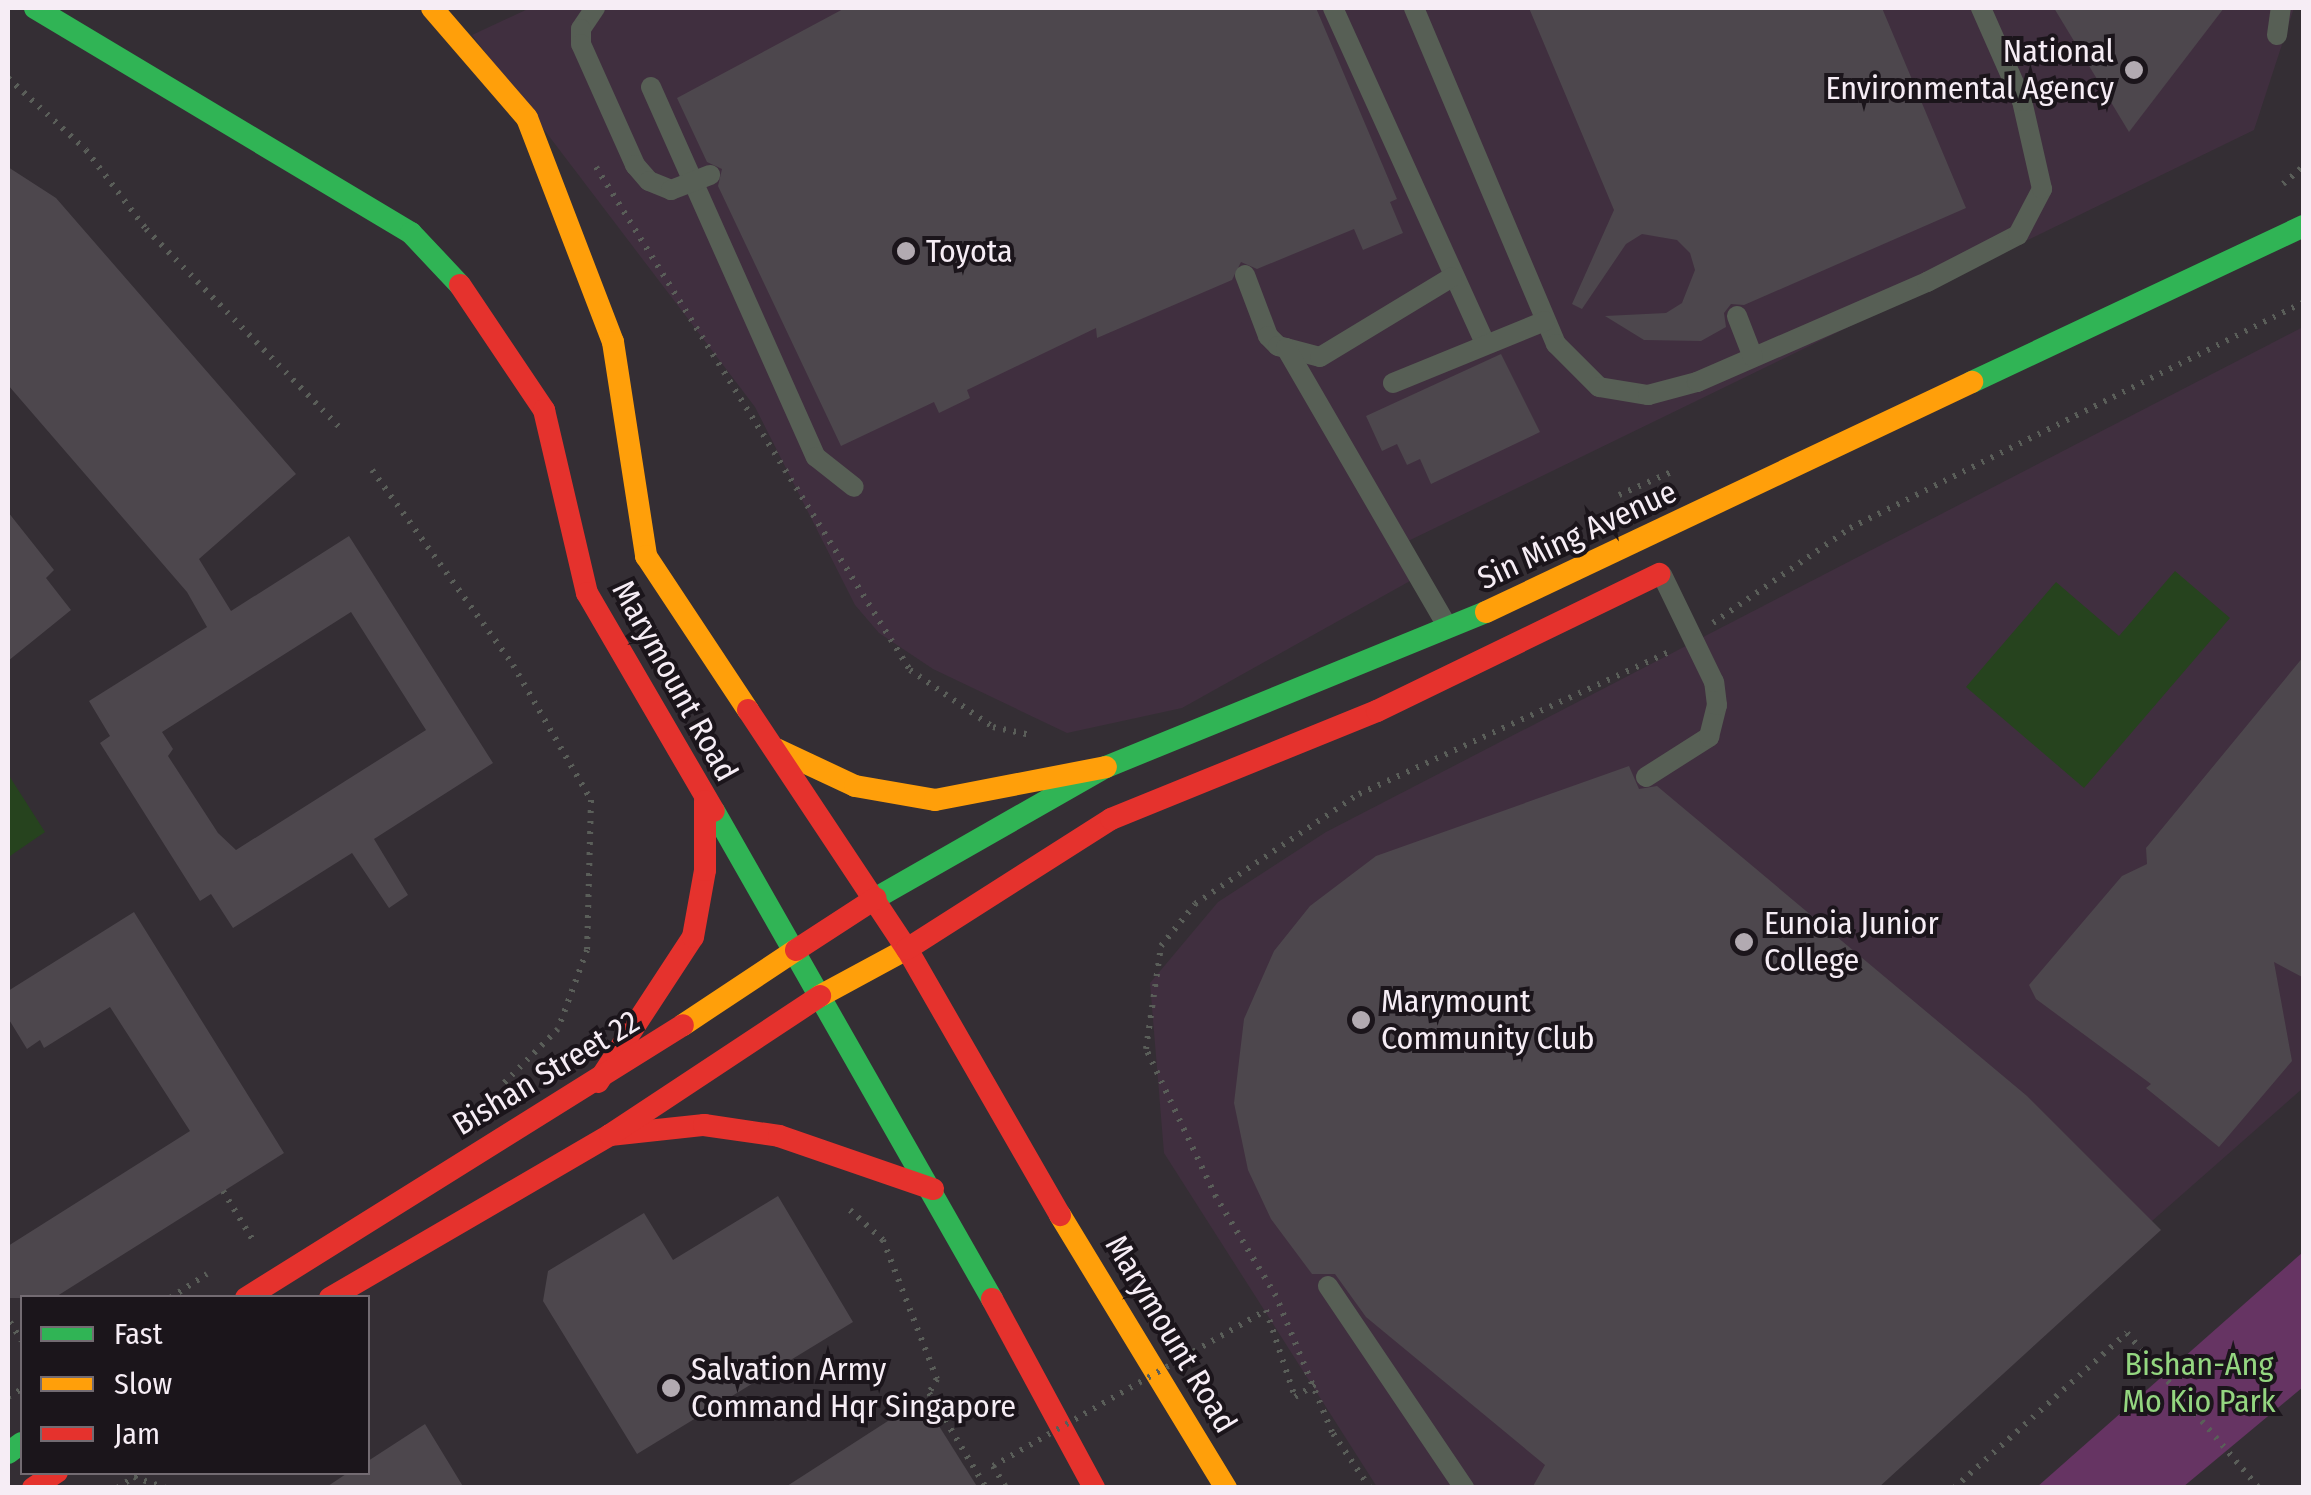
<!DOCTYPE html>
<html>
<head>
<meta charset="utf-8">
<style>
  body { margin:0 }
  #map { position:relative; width:2311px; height:1495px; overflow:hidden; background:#342e34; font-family:"Fira Sans Condensed",sans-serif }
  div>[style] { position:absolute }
  .built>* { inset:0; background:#402f3f }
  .green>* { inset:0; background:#26431e }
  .water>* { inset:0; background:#663463 }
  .building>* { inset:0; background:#4d474d }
  .path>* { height:6px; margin-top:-3px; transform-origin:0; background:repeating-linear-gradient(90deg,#5a5e59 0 2.5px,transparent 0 10.5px) }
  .lane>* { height:20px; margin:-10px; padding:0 10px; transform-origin:10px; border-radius:10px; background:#575f55 }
  .fast>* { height:22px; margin:-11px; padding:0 11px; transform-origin:11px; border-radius:11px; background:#30b455 }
  .slow>* { height:22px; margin:-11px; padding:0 11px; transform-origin:11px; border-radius:11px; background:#ff9f0a }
  .jam>* { height:22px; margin:-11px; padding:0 11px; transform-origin:11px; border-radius:11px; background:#e5322d }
  .path-bridge>* { height:6px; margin-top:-3px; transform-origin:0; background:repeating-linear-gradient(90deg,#5a5e59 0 2.5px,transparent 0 10.5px) }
  .lane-bridge>* { height:20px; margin:-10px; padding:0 10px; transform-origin:10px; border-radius:10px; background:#575f55 }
  .dots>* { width:28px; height:28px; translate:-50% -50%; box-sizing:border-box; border:5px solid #1b151b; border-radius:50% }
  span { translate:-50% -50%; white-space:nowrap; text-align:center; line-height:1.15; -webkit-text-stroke:8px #1b151b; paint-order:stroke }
  .poi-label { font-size:32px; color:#f6edf5 }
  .right { translate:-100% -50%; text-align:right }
  .left { translate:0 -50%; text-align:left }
  .street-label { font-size:32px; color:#f6edf5 }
  .park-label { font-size:32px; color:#94d680 }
  .frame { position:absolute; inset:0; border:10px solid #f6edf5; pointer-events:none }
  .legend { position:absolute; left:20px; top:1295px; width:350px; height:180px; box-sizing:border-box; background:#1b151b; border:2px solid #736b72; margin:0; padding:12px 18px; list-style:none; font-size:30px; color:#f6edf5 }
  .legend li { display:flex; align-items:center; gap:20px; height:50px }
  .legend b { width:50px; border:2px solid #736b72 }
</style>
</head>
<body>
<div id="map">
  <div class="built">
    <div style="clip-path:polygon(530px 8px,2294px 8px,2254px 130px,1400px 545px,1419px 576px,1182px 708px,1067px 733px,933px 669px,879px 633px,855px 605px,755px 407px,472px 35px)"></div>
    <div style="clip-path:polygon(2303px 327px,2303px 1088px,1850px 1487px,1377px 1487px,1164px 1153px,1150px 983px,1218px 902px,1326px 832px)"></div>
  </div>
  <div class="green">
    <div style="clip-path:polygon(2175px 571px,2230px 618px,2084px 788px,1966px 687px,2056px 582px,2119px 636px)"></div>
    <div style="clip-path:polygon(8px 774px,45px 832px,10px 856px,8px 852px)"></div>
  </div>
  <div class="water">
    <div style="clip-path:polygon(2303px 1252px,2303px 1387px,2183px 1487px,2037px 1487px)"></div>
  </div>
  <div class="building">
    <div style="clip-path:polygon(845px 8px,1316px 8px,1397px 199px,1390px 202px,1403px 233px,1363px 250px,1354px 229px,1257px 269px,1241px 262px,1232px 280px,1097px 338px,1096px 328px,967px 390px,970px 398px,939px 413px,934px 402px,841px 446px,718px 186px,722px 169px,707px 162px,677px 98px)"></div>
    <div style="clip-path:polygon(1529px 8px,1882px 8px,1966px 208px,1744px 305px,1731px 304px,1724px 313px,1726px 327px,1701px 341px,1644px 340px,1605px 316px,1666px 313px,1682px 303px,1695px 270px,1690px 253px,1677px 240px,1642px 234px,1626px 244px,1582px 309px,1572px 304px,1614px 210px)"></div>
    <div style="clip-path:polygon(2054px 8px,2224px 8px,2129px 132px)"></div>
    <div style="clip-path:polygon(evenodd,8px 167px,56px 198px,296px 474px,199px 559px,231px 611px,349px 536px,493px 763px,374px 839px,408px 895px,389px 908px,352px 853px,233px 928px,211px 894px,200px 901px,100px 743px,110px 736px,89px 701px,207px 627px,187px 592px,8px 385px,8px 167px,351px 612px,426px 730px,236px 850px,218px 833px,168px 756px,173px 749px,162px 732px,351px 612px)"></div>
    <div style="clip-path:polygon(1501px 354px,1540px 432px,1431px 484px,1420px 459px,1407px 465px,1397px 444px,1382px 451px,1366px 416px)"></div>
    <div style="clip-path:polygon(8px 512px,54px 570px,46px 578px,71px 610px,8px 661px)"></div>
    <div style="clip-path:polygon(2304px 656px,2304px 978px,2274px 962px,2292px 1061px,2219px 1147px,2146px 1088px,2151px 1084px,2036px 999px,2029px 985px,2122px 876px,2147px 864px,2146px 848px)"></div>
    <div style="clip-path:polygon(1629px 766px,1639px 789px,1657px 786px,2027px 1096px,2161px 1230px,1878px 1488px,1532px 1488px,1545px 1465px,1366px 1317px,1335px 1274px,1312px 1274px,1271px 1219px,1248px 1170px,1234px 1103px,1244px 1019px,1274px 951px,1310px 906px,1376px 856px)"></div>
    <div style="clip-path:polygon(134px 912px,284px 1153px,54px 1298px,8px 1298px,8px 1246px,190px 1131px,110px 1007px,44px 1048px,40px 1040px,27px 1049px,8px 1018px,8px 991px)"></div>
    <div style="clip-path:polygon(778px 1196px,853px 1322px,637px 1454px,543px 1301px,548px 1271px,644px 1213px,673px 1260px)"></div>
    <div style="clip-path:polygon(922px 1399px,978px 1488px,784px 1488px)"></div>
    <div style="clip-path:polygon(425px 1424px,464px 1488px,325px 1488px,349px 1472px,368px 1472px,368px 1461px)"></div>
  </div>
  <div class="path">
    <div style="left:8px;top:78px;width:106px;rotate:42.7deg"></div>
    <div style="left:86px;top:150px;width:99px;rotate:52.8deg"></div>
    <div style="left:146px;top:229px;width:277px;rotate:45.7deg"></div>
    <div style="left:596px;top:167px;width:593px;rotate:58.03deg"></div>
    <div style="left:910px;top:670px;width:101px;rotate:34.5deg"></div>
    <div style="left:993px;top:727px;width:39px;rotate:12deg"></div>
    <div style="left:2283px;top:184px;width:28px;rotate:-41deg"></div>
    <div style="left:372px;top:470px;width:241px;rotate:54.1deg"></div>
    <div style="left:513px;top:665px;width:156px;rotate:60deg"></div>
    <div style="left:591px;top:800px;width:150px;rotate:91.5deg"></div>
    <div style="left:587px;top:950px;width:84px;rotate:110.2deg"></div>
    <div style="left:558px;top:1029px;width:78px;rotate:135deg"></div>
    <div style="left:1619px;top:495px;width:62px;rotate:-23.7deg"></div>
    <div style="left:1713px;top:623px;width:167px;rotate:-34.7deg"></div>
    <div style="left:1850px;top:528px;width:507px;rotate:-26.46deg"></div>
    <div style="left:223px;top:1191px;width:60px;rotate:58.7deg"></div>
    <div style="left:850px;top:1210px;width:45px;rotate:42.3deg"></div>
    <div style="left:883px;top:1240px;width:149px;rotate:68.8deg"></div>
    <div style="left:937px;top:1379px;width:16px;rotate:120deg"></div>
    <div style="left:929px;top:1393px;width:111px;rotate:59deg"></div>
    <div style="left:170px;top:1298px;width:44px;rotate:-33deg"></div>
    <div style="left:1266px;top:1310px;width:92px;rotate:71.6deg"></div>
    <div style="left:1295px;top:1397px;width:26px;rotate:-32deg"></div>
    <div style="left:10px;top:1322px;width:22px;rotate:58deg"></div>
    <div style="left:8px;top:1397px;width:16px;rotate:-30deg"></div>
    <div style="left:993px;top:1466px;width:26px;rotate:59deg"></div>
    <div style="left:134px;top:1477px;width:34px;rotate:19deg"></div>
    <div style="left:117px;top:1488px;width:30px;rotate:-33deg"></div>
    <div style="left:1370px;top:1488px;width:68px;rotate:-124.2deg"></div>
    <div style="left:1332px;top:1432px;width:147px;rotate:-112.4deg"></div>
    <div style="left:1276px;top:1296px;width:116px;rotate:-121.2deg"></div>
    <div style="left:1216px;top:1197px;width:164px;rotate:-115.3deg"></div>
    <div style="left:1146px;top:1049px;width:104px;rotate:-81.7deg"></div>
    <div style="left:1161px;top:946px;width:54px;rotate:-51deg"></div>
    <div style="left:1195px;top:904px;width:197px;rotate:-33.9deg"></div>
    <div style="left:1359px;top:794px;width:341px;rotate:-24.6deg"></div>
    <div style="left:1954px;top:1488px;width:232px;rotate:-41.9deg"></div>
    <div style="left:2127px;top:1333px;width:204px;rotate:49.6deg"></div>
  </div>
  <div class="lane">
    <div style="left:1333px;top:8px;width:368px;rotate:65.6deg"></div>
    <div style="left:1414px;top:8px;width:365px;rotate:67.1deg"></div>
    <div style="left:1556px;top:344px;width:61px;rotate:45deg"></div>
    <div style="left:1599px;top:387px;width:50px;rotate:9.3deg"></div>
    <div style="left:1648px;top:395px;width:51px;rotate:-14.9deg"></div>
    <div style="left:1697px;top:382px;width:251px;rotate:-23.5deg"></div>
    <div style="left:1927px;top:282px;width:102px;rotate:-27.3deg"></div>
    <div style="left:2018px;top:235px;width:52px;rotate:-62.4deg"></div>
    <div style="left:2042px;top:189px;width:90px;rotate:-102.8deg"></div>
    <div style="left:2022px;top:101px;width:102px;rotate:-113.8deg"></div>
    <div style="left:2277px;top:35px;width:27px;rotate:-82deg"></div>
    <div style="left:651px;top:87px;width:405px;rotate:66deg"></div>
    <div style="left:816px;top:457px;width:48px;rotate:38.3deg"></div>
    <div style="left:1245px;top:275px;width:65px;rotate:69.3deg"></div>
    <div style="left:1268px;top:336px;width:14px;rotate:45deg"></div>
    <div style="left:1278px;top:346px;width:43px;rotate:14.7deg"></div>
    <div style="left:1320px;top:357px;width:154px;rotate:-31.2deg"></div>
    <div style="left:1737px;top:316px;width:44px;rotate:68.7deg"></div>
    <div style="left:1286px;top:348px;width:323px;rotate:59.9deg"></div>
    <div style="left:1393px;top:383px;width:164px;rotate:-22.2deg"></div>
    <div style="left:1646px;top:777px;width:75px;rotate:-32.4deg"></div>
    <div style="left:1709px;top:737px;width:33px;rotate:-76deg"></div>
    <div style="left:1717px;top:705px;width:23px;rotate:-97deg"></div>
    <div style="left:1714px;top:682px;width:119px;rotate:-115.9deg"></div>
    <div style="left:1328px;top:1286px;width:244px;rotate:56deg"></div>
  </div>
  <div class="fast">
    <div style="left:35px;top:8px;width:438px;rotate:30.9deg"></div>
    <div style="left:411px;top:233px;width:71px;rotate:46.7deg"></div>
    <div style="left:1972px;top:382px;width:367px;rotate:-25.2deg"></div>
    <div style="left:714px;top:811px;width:562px;rotate:60.33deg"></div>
    <div style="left:876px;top:898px;width:265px;rotate:-29.7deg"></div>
    <div style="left:1106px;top:767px;width:410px;rotate:-22.2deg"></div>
    <div style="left:8px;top:1453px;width:17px;rotate:-36deg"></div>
  </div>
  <div class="slow">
    <div style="left:432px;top:8px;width:145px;rotate:49.2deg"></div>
    <div style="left:527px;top:118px;width:240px;rotate:69deg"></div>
    <div style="left:613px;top:342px;width:217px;rotate:81.2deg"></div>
    <div style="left:646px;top:556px;width:185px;rotate:56.5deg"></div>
    <div style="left:1486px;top:612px;width:538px;rotate:-25.33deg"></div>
    <div style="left:776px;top:749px;width:87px;rotate:25.1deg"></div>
    <div style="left:855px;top:786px;width:81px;rotate:9.9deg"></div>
    <div style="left:935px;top:800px;width:174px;rotate:-10.9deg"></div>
    <div style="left:820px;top:996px;width:99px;rotate:-28.4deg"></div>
    <div style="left:683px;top:1025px;width:136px;rotate:-33.6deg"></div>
    <div style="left:1060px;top:1215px;width:320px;rotate:58.7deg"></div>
  </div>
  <div class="jam">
    <div style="left:460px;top:285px;width:151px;rotate:56.1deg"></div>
    <div style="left:544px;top:410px;width:188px;rotate:76.8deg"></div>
    <div style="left:587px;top:593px;width:252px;rotate:59.8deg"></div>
    <div style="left:748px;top:710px;width:287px;rotate:56.4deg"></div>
    <div style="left:907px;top:949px;width:307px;rotate:60.1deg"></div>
    <div style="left:907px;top:949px;width:242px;rotate:-32.5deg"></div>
    <div style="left:1111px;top:819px;width:287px;rotate:-22.1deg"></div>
    <div style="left:1377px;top:711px;width:314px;rotate:-25.9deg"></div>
    <div style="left:796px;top:950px;width:95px;rotate:-33deg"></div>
    <div style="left:598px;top:1082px;width:173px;rotate:-56.8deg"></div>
    <div style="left:693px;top:937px;width:68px;rotate:-79.8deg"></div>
    <div style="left:705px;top:870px;width:69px;rotate:-90deg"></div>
    <div style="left:610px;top:1135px;width:95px;rotate:-6.1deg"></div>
    <div style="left:704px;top:1125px;width:76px;rotate:8.3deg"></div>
    <div style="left:779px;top:1136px;width:163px;rotate:19deg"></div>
    <div style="left:246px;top:1298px;width:515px;rotate:-31.99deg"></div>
    <div style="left:330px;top:1298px;width:324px;rotate:-30.2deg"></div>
    <div style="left:610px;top:1135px;width:252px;rotate:-33.5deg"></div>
    <div style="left:992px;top:1299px;width:215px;rotate:61.6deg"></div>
    <div style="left:33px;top:1488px;width:29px;rotate:-34deg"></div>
  </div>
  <div class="path-bridge">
    <div style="left:993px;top:1466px;width:314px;rotate:-29.7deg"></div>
  </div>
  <div class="lane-bridge">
    <div style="left:595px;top:8px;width:25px;rotate:124deg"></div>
    <div style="left:581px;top:29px;width:15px;rotate:90deg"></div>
    <div style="left:581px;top:44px;width:133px;rotate:65.9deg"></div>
    <div style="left:635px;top:165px;width:21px;rotate:49deg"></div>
    <div style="left:649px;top:181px;width:24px;rotate:22deg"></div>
    <div style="left:671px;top:190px;width:42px;rotate:-21deg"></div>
  </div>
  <div class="dots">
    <div style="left:2134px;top:70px;background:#b2aab1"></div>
    <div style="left:906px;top:251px;background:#b2aab1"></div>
    <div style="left:1744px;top:942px;background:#b2aab1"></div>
    <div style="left:1361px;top:1020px;background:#b2aab1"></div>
    <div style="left:671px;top:1388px;background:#b2aab1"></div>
  </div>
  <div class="poi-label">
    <span class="right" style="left:2114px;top:70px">National<br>Environmental Agency</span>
    <span class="left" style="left:926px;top:251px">Toyota</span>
    <span class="left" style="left:1764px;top:942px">Eunoia Junior<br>College</span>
    <span class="left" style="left:1381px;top:1020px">Marymount<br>Community Club</span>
    <span class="left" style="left:691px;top:1388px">Salvation Army<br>Command Hqr Singapore</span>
  </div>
  <div class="street-label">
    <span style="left:1577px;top:535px;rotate:-25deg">Sin Ming Avenue</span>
    <span style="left:675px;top:681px;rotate:61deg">Marymount Road</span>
    <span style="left:546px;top:1073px;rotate:-31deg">Bishan Street 22</span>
    <span style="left:1171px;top:1334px;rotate:59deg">Marymount Road</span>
  </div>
  <div class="park-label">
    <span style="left:2199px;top:1383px">Bishan-Ang<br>Mo Kio Park</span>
  </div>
  <div class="frame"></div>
  <ul class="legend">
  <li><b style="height:12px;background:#30b455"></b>Fast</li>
  <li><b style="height:12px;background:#ff9f0a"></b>Slow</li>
  <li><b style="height:12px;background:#e5322d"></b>Jam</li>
  </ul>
</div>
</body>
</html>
